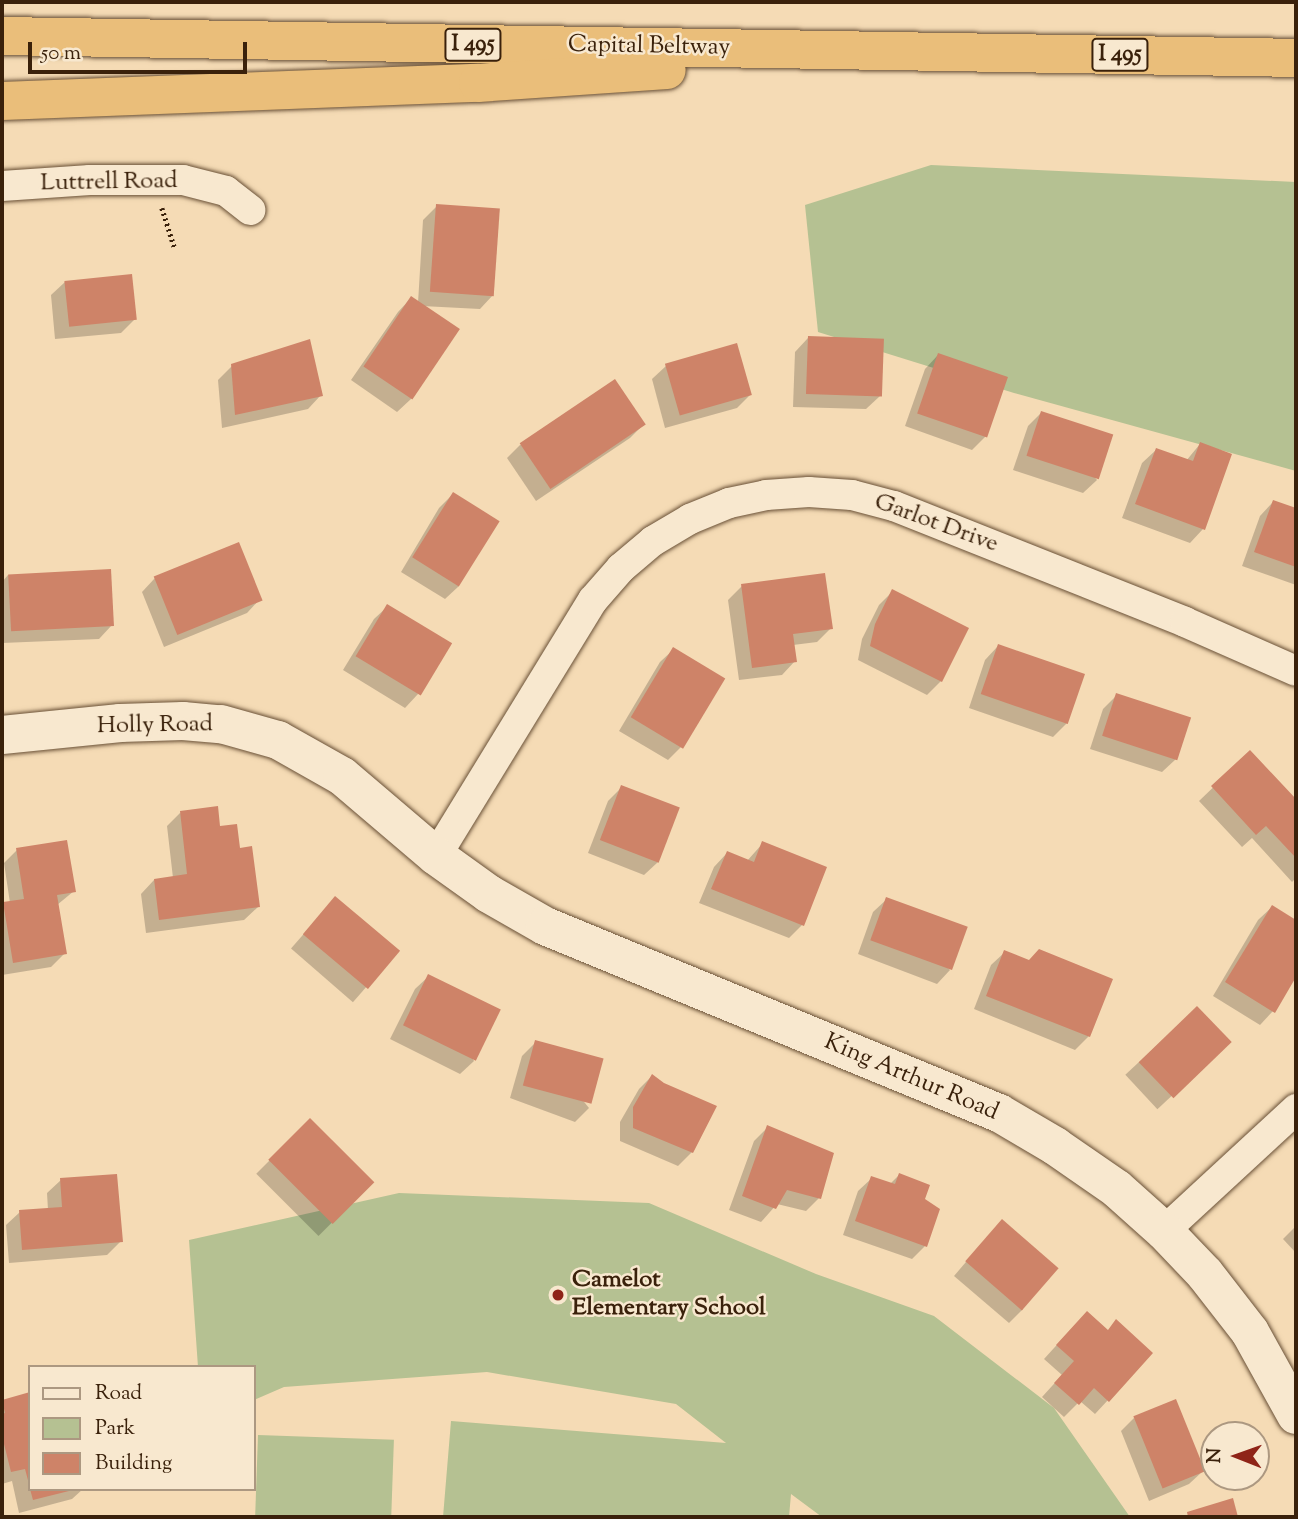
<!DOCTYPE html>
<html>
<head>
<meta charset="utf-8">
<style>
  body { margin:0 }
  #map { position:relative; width:1298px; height:1519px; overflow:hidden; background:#f5dbb5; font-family:"Sorts Mill Goudy",serif }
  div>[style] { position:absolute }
  .green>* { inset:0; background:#b5c192; transform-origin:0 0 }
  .shadow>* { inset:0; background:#0003; transform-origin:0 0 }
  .building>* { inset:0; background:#ce8368; transform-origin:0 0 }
  .path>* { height:4.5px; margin-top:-2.25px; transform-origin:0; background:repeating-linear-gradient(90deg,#3a210b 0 2px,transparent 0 5.5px) }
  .roads { filter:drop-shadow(0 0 2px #695036) drop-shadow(0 0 2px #695036) }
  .minor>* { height:30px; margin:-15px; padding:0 15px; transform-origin:15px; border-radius:15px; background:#f8e8cf }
  .tertiary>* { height:38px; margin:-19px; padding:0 19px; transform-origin:19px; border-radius:19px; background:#f8e8cf }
  .motorway>* { height:38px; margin:-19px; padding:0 19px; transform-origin:19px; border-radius:19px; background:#eabe7a }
  .dots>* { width:19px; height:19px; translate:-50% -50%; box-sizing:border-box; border:4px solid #f8e8cf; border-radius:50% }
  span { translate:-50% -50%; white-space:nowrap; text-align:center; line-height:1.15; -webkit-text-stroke:5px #f8e8cf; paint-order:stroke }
  .shield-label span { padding:2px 5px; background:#f8e8cf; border:2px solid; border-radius:5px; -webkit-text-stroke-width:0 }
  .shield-label { font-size:23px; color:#3a210b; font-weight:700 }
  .street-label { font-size:24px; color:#3a210b }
  .poi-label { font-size:24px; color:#3a210b; font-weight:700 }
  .left { translate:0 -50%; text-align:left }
  .frame { position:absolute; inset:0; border:4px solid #3a210b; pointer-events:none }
  .legend { position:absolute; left:28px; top:1365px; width:228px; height:126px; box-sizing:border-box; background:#f8e8cf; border:2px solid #ac9881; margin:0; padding:9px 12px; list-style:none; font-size:21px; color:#3a210b }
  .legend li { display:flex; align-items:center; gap:14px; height:35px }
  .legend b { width:35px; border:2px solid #ac9881 }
  .north { position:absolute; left:1200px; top:1421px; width:70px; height:70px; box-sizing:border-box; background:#f8e8cf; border:2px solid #ac9881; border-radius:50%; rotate:271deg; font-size:19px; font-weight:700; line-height:28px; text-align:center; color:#3a210b }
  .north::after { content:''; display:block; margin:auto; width:24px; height:32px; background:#8f2418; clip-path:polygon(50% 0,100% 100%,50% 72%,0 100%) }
  .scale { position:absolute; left:28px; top:42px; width:219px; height:32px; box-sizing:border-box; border:4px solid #3a210b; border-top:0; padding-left:9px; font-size:21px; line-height:24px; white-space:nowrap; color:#3a210b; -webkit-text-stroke:5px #f8e8cf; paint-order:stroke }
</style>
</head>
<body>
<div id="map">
  <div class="green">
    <div style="clip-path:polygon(931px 165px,1296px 182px,1296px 471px,1014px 393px,818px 332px,805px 205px)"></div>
    <div style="clip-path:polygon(399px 1193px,649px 1203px,816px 1274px,934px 1316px,1054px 1408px,1130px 1517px,822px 1517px,791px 1494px,789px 1517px,443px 1517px,451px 1421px,726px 1443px,676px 1404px,487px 1372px,284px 1387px,254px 1400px,254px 1367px,198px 1367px,189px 1240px)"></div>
    <div style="left:258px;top:1435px;width:136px;height:82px;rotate:2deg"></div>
  </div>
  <div class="shadow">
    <div style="clip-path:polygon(437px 206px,493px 295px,480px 309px,422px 306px,411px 399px,397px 412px,351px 380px,398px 312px,411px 298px,418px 303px,423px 220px)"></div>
    <div style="clip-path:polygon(65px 282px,135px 319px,121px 333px,55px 339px,51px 295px)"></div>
    <div style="clip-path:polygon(808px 338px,880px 396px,866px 409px,793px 407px,795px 352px)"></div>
    <div style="clip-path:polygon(938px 355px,986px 436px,972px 450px,905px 426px,925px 369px)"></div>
    <div style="clip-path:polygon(232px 366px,321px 395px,308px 409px,222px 428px,218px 380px)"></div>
    <div style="clip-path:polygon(666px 366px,750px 395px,737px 408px,665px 428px,652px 379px)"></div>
    <div style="clip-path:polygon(1041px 413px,1097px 480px,1083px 493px,1013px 470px,1028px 426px)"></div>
    <div style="clip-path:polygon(643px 425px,630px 438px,536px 501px,507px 458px,520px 445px)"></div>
    <div style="clip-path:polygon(1200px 444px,1203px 529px,1190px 543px,1122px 518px,1142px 463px,1156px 450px,1186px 461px)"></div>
    <div style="clip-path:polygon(453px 494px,459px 586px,445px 599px,401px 572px,439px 508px)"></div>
    <div style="clip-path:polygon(1273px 502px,1296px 510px,1296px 585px,1242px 566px,1260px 516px)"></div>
    <div style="clip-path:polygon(8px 575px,112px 625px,99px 639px,2px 643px,2px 582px)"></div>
    <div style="clip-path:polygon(155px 578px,260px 599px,247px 613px,164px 647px,142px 592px)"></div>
    <div style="clip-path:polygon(742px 586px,831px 628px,817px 642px,793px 645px,795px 661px,782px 675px,739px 680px,728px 600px)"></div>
    <div style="clip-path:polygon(893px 591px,941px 681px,927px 695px,858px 660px,862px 639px,879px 605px)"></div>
    <div style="clip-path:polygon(388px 606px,418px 694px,405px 708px,343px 670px,374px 619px)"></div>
    <div style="clip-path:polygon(998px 646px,1083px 675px,1067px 723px,1053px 737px,969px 708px,985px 660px)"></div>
    <div style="clip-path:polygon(674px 649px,681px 747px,668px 760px,619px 731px,660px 662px)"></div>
    <div style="clip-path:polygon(1117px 695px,1176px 759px,1162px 772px,1090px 749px,1103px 709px)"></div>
    <div style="clip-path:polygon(1250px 752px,1296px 801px,1296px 878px,1292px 882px,1252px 838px,1242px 847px,1199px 801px)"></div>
    <div style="clip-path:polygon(622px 787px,658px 862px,644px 875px,588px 853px,608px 801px)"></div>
    <div style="clip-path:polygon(180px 813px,218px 828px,239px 850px,258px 907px,244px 920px,146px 933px,141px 894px,154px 880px,173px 878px,167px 826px)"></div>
    <div style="clip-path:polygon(763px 843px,802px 925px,789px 938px,699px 903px,714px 867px,727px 853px,747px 861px)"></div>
    <div style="clip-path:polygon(17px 850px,74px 891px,57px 905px,65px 953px,51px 967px,2px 975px,2px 906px,10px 903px,4px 863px)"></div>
    <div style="left:335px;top:898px;width:82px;height:67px;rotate:41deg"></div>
    <div style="clip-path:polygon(887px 899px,950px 970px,937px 984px,858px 954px,873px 912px)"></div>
    <div style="clip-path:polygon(1272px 907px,1296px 922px,1296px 974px,1273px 1011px,1260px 1025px,1213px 996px,1258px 920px)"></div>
    <div style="clip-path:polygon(1005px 952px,1089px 1036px,1075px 1050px,974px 1009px,991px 965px)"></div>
    <div style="clip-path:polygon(429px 976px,474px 1061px,460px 1074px,390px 1039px,415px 989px)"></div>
    <div style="left:1197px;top:1008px;width:47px;height:98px;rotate:47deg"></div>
    <div style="clip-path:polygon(536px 1042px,589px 1108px,575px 1122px,510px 1098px,522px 1056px)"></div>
    <div style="clip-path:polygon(652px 1076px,692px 1152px,678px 1166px,620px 1141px,620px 1122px,639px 1089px)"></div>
    <div style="left:310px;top:1120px;width:88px;height:76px;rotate:45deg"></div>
    <div style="clip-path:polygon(768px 1127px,819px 1198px,806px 1211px,777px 1204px,761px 1222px,729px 1210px,754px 1141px)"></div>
    <div style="clip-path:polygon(899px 1175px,923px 1200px,925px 1246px,912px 1259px,843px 1235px,858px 1191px,872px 1178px,890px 1184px)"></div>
    <div style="clip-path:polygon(61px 1180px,121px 1241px,107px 1255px,9px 1263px,6px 1225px,20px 1212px,48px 1210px,47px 1193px)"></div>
    <div style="clip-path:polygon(1296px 1226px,1296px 1253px,1283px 1239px)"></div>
    <div style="clip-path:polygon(989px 1235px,1023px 1309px,1009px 1323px,954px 1276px)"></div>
    <div style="clip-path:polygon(1074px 1326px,1108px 1400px,1095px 1414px,1080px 1401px,1064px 1417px,1042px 1397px,1062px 1375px,1044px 1359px)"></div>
    <div style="clip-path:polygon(30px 1394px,30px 1489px,83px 1489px,72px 1499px,19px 1513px,12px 1481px,2px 1484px,2px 1402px)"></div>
    <div style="clip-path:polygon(1134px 1418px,1203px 1471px,1189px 1484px,1149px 1501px,1121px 1431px)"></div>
  </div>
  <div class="building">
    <div style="left:436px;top:204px;width:64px;height:88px;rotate:4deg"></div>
    <div style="left:132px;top:274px;width:46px;height:68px;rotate:84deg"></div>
    <div style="left:411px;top:296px;width:59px;height:85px;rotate:34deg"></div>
    <div style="left:808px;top:336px;width:76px;height:58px;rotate:2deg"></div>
    <div style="clip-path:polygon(310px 339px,323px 396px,235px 415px,231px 364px)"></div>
    <div style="left:737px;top:343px;width:54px;height:75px;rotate:74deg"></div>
    <div style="left:938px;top:353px;width:74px;height:64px;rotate:19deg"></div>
    <div style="left:615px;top:379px;width:55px;height:115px;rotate:56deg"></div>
    <div style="left:1041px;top:411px;width:76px;height:47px;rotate:18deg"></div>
    <div style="clip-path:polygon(1200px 442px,1232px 454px,1205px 530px,1135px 504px,1156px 448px,1193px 461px)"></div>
    <div style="left:453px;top:492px;width:55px;height:77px;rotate:32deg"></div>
    <div style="clip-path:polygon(1273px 500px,1296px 508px,1296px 567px,1254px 552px)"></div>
    <div style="left:239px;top:542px;width:63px;height:92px;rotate:68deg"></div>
    <div style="left:111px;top:569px;width:57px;height:103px;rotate:87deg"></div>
    <div style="clip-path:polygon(825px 573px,833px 629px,793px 634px,797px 662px,752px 668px,741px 584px)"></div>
    <div style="clip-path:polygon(892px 589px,969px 628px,942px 682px,870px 646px,875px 624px)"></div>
    <div style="left:387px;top:604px;width:76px;height:61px;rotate:31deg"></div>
    <div style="left:998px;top:644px;width:92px;height:53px;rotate:19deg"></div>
    <div style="left:673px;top:647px;width:61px;height:82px;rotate:31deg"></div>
    <div style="left:1116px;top:693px;width:79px;height:45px;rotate:18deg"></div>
    <div style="clip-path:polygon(1250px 750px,1296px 799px,1296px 858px,1266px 826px,1256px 835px,1211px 786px)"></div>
    <div style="left:621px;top:785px;width:63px;height:59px;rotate:21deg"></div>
    <div style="clip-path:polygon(218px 806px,220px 826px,237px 824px,240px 848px,252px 846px,260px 907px,159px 920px,154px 879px,187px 874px,180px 811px)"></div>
    <div style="clip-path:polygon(67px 840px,76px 892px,57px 895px,67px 954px,13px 963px,3px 902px,24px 899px,16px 848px)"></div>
    <div style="clip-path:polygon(762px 841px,827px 867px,804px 926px,711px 889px,727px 851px,754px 862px)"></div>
    <div style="left:335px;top:896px;width:85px;height:50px;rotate:40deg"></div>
    <div style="left:886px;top:897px;width:87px;height:46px;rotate:20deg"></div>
    <div style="clip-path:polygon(1272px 905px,1296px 920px,1296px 977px,1275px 1013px,1225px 982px)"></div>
    <div style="clip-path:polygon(1039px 949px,1113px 979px,1090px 1037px,986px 996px,1004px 950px,1029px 960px)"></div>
    <div style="left:428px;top:974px;width:81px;height:57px;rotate:26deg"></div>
    <div style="left:1197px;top:1006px;width:50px;height:81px;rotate:46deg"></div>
    <div style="left:535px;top:1040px;width:71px;height:47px;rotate:15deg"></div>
    <div style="clip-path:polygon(652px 1074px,664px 1083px,717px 1106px,693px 1153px,633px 1128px,633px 1107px)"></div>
    <div style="left:310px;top:1118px;width:91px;height:59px;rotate:45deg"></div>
    <div style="clip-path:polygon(767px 1125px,834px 1153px,821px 1199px,787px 1190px,776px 1209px,742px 1196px)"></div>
    <div style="clip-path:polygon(899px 1173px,930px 1185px,925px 1199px,940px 1209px,927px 1247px,855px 1221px,871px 1176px,895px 1184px)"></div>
    <div style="clip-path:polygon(117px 1174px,123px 1242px,22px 1250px,19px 1210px,62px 1207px,60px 1178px)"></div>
    <div style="left:1002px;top:1219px;width:75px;height:56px;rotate:41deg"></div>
    <div style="clip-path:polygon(1087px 1311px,1108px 1330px,1116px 1319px,1153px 1353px,1109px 1402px,1094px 1388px,1079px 1405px,1054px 1383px,1074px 1361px,1056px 1345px)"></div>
    <div style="clip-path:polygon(30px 1392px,30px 1484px,29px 1484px,25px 1469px,11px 1472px,2px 1436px,2px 1414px,5px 1413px,2px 1400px)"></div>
    <div style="left:1176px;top:1399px;width:78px;height:46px;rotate:68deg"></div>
    <div style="clip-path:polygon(30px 1489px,73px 1489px,73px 1490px,33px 1500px)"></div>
    <div style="clip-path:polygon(1233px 1498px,1238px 1517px,1188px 1517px,1187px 1512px)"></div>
  </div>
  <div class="path">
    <div style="left:162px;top:208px;width:43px;rotate:72.4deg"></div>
  </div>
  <div class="roads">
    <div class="minor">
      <div style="left:2px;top:186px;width:88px;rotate:-3.9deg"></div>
      <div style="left:90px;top:180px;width:93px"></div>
      <div style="left:183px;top:180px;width:44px;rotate:14.3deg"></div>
      <div style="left:226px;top:191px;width:31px;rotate:38deg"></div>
      <div style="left:436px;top:856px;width:300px;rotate:-58.5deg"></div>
      <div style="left:593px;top:600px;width:43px;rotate:-48.8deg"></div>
      <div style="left:621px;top:568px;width:42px;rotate:-40.2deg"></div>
      <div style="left:653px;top:541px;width:43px;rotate:-30.7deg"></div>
      <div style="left:690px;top:519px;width:42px;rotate:-22.3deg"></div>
      <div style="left:729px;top:503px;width:38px;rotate:-12deg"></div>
      <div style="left:766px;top:495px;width:43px;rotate:-4deg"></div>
      <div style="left:809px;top:492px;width:43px;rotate:4deg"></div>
      <div style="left:852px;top:495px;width:43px;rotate:14.7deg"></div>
      <div style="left:894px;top:506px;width:313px;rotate:21.7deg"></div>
      <div style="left:1185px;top:622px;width:121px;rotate:23.8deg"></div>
      <div style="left:1164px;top:1231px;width:180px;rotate:-42.7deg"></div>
    </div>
    <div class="tertiary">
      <div style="left:2px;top:735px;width:119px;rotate:-5.8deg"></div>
      <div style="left:120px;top:723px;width:63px;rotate:-1.8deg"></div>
      <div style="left:183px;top:721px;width:38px;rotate:5deg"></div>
      <div style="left:221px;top:724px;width:59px;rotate:15.7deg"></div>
      <div style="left:278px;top:740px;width:73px;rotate:29.4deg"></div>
      <div style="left:342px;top:776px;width:123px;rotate:40.4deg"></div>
      <div style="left:436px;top:856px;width:65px;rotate:35.6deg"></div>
      <div style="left:489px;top:894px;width:64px;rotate:29.7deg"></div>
      <div style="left:545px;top:926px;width:491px;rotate:22.4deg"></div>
      <div style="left:999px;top:1113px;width:65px;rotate:30.5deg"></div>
      <div style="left:1055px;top:1146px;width:75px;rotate:34.7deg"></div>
      <div style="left:1117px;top:1189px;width:63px;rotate:41.8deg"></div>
      <div style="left:1164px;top:1231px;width:59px;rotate:46.4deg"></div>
      <div style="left:1205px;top:1274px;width:73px;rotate:52.2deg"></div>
      <div style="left:1250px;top:1332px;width:95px;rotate:61deg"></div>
    </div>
    <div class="motorway">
      <div style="left:2px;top:36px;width:1294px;rotate:0.97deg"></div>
      <div style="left:2px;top:101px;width:476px;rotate:-2.2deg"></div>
      <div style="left:478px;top:83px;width:189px;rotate:-3.9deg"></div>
    </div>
  </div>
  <div class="dots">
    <div style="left:558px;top:1295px;background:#8f2418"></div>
  </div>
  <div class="shield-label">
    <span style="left:473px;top:45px">I 495</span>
    <span style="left:1120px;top:55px">I 495</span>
  </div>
  <div class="street-label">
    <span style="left:649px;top:47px;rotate:1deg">Capital Beltway</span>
    <span style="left:109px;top:183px;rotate:-1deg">Luttrell Road</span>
    <span style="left:936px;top:524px;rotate:20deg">Garlot Drive</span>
    <span style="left:155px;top:726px;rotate:-1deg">Holly Road</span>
    <span style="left:911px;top:1078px;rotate:23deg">King Arthur Road</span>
  </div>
  <div class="poi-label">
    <span class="left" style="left:572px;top:1295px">Camelot<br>Elementary School</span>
  </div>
  <div class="frame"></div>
  <ul class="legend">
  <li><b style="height:9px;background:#f8e8cf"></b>Road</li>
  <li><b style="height:19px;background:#b5c192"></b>Park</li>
  <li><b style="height:19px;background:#ce8368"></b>Building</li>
  </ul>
  <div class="north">N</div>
  <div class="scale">50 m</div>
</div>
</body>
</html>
